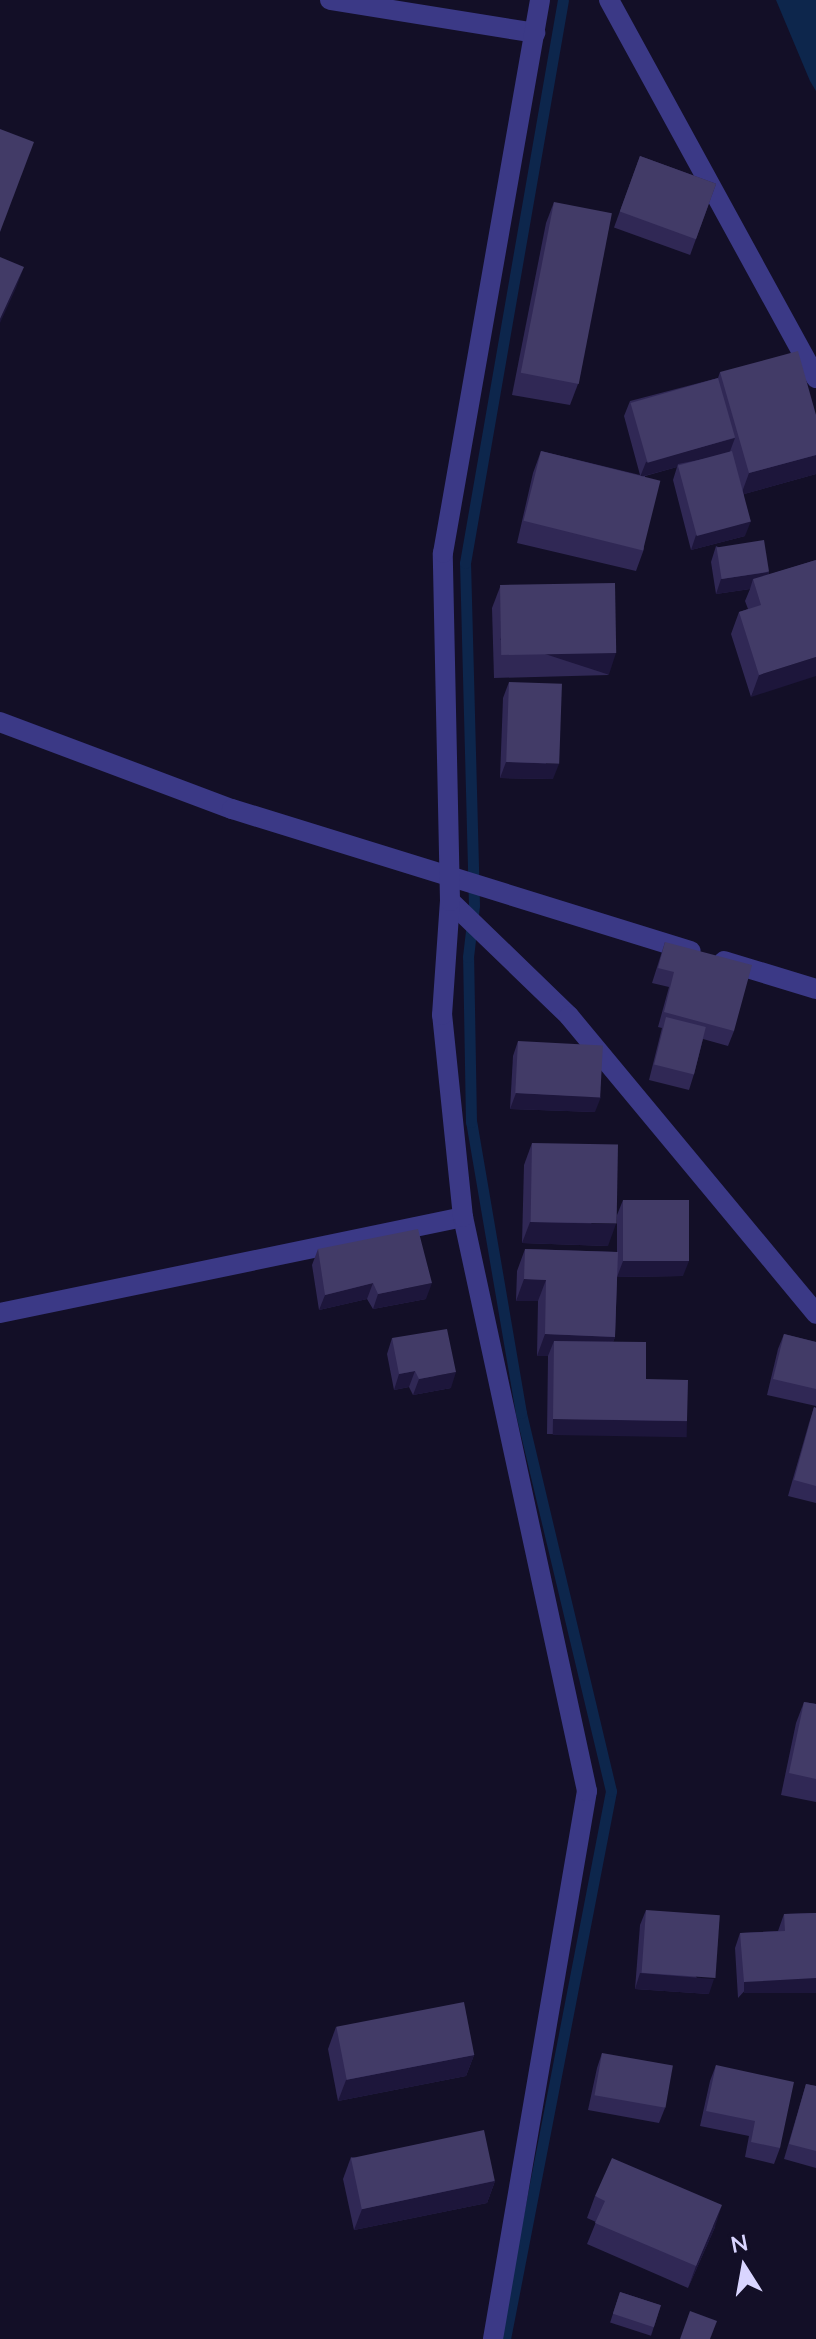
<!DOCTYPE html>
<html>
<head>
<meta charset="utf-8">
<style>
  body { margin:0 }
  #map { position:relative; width:816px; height:2339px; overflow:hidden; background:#130f27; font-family:Lato,sans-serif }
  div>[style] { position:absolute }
  .water>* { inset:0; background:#0d264c }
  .stream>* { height:11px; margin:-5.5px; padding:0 5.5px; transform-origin:5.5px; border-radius:5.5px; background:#0d264c }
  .service>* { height:20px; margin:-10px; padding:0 10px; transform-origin:10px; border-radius:10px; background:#3b3986 }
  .minor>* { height:20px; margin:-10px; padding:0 10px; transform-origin:10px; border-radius:10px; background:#3b3986 }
  .wall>* { inset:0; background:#302855; transform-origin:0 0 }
  .shaded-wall>* { inset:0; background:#1d163b; transform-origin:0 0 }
  .building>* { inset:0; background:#423b67; transform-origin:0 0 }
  span { translate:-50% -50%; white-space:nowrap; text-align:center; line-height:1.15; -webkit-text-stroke:6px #130f27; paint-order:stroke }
  .north { position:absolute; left:704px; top:2227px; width:80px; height:80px; -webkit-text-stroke:6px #130f27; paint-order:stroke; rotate:349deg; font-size:22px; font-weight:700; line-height:32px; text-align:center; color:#d9d5ff }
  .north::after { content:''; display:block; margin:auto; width:28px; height:36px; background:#d9d5ff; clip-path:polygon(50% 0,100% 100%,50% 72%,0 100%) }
</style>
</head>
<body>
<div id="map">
  <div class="water">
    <div style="clip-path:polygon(776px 0,816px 0,816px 91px,810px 81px)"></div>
  </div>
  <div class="stream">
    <div style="left:505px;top:2339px;width:558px;rotate:-79.05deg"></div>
    <div style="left:611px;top:1791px;width:389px;rotate:-103.4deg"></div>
    <div style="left:521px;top:1413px;width:295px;rotate:-99.7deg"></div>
    <div style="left:471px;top:1122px;width:165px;rotate:-91deg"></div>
    <div style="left:468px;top:957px;width:52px;rotate:-83.4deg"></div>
    <div style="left:474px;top:905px;width:342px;rotate:-91.5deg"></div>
    <div style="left:465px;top:563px;width:571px;rotate:-80.13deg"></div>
  </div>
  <div class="service">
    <div style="left:609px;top:0;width:431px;rotate:61.3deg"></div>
    <div style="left:450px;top:901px;width:165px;rotate:44deg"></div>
    <div style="left:569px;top:1016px;width:387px;rotate:50.3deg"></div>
  </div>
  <div class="minor">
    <div style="left:330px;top:0;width:208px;rotate:9.1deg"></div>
    <div style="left:0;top:722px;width:248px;rotate:20.6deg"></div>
    <div style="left:232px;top:809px;width:480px;rotate:17.2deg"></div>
    <div style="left:724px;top:961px;width:96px;rotate:16.9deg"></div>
    <div style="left:0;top:1313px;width:473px;rotate:-11.7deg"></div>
    <div style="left:493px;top:2339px;width:556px;rotate:-80.27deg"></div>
    <div style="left:587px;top:1791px;width:587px;rotate:-102.19deg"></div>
    <div style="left:463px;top:1217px;width:203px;rotate:-95.9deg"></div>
    <div style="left:442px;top:1015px;width:114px;rotate:-86deg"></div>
    <div style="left:450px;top:901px;width:348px;rotate:-91.2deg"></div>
    <div style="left:443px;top:553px;width:561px;rotate:-80.05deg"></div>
  </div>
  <div class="wall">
    <div style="left:640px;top:156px;width:81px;height:76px;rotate:20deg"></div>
    <div style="clip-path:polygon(554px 202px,578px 384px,570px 405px,512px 395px,546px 223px)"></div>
    <div style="clip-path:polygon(720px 372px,816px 415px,816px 474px,744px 494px,745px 536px,691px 550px,673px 480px,677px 467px,645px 476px,644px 549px,636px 571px,517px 543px,533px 473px,541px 451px,640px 475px,624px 416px,630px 401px,718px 378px)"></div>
    <div style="clip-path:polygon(716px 546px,769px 572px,768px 575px,816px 560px,751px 697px,731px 634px,739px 612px,748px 609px,745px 601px,750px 589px,716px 594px,711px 562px)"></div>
    <div style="clip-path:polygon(500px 587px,609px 675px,494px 678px,492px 608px)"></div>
    <div style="clip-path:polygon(509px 682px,553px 779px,500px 778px,503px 698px)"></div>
    <div style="clip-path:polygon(665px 942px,734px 1031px,728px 1046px,703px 1039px,694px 1074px,689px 1090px,649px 1080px,662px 1028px,658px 1027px,669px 987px,652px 983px)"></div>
    <div style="clip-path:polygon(518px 1041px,595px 1112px,510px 1109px,513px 1056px)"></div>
    <div style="clip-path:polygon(532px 1143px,608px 1246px,522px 1243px,524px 1165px)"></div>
    <div style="clip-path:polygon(623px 1200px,683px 1276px,617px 1277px,615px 1337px,613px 1342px,646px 1379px,687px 1421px,682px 1436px,547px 1434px,548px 1356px,537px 1356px,538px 1301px,516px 1301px,517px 1271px,525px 1249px,617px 1252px,617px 1215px)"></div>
    <div style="clip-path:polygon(318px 1249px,426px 1299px,373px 1309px,367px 1299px,319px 1310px,312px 1265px)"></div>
    <div style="clip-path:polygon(784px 1334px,816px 1342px,816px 1406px,767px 1395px,778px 1349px)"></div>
    <div style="clip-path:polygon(392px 1338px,451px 1388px,413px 1395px,409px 1387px,394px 1390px,387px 1354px)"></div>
    <div style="clip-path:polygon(814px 1407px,816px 1408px,816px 1503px,788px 1496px,809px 1423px)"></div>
    <div style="clip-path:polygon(804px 1702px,816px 1704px,816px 1802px,781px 1795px,796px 1723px)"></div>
    <div style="clip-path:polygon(646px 1910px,709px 1994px,635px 1989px,640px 1925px)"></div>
    <div style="clip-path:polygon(816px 1913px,738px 1998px,735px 1948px,740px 1933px,778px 1931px,784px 1914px)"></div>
    <div style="clip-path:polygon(336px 2027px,474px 2055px,466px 2076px,338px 2101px,328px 2049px)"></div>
    <div style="clip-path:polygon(602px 2053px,665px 2108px,659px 2123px,588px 2110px,597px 2068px)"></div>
    <div style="clip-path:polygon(716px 2065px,780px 2148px,774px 2164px,745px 2157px,749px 2136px,700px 2126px,710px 2081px)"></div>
    <div style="clip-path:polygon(806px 2084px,816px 2086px,816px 2168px,784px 2159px)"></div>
    <div style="clip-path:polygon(351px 2157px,495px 2181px,487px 2203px,354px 2230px,343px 2179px)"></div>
    <div style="clip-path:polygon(595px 2196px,715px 2227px,688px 2288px,587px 2244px,596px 2222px,587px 2218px)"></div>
    <div style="left:620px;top:2292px;width:43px;height:32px;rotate:18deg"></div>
  </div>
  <div class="shaded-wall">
    <div style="clip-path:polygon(24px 267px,16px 288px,0 323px,0 319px)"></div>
    <div style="clip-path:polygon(735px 438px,729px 454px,678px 464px,677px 467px,640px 477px,646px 462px)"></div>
    <div style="clip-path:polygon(816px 455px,816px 474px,741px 495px,749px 473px)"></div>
    <div style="clip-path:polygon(751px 521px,745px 536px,691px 550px,696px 535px)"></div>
    <div style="clip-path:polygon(769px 572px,763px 587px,753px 579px,750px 589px,716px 594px,721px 579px)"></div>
    <div style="left:616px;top:653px;width:23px;height:114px;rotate:108deg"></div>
    <div style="clip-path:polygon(816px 657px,816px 676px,751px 697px,759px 675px)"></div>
    <div style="clip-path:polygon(506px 762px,559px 764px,553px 779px,500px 778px)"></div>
    <div style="clip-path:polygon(516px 1093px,601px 1097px,595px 1112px,510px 1109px)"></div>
    <div style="clip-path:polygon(530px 1222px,616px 1224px,608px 1246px,522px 1243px)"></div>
    <div style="clip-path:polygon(623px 1261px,689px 1261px,683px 1276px,617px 1277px)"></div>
    <div style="clip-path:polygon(524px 1279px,546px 1280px,538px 1301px,516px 1301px)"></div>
    <div style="clip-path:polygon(373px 1283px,367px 1299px,319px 1310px,325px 1295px)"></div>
    <div style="clip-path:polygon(432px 1283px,426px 1299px,373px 1309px,378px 1294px)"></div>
    <div style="clip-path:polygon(545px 1334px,615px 1337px,607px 1358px,554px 1341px,548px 1356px,537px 1356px)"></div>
    <div style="clip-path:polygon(415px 1371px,409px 1387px,394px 1390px,399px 1374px)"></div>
    <div style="clip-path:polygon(456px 1372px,451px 1388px,413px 1395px,419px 1379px)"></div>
    <div style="left:553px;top:1419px;width:134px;height:16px;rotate:1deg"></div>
    <div style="clip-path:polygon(640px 1973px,714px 1979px,709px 1994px,635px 1989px)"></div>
    <div style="left:816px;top:1978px;width:15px;height:72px;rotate:90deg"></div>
    <div style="clip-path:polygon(474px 2055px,466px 2076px,338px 2101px,346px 2080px)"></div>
    <div style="clip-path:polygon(495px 2181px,487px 2203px,354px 2230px,362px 2209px)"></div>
    <div style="clip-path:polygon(722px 2205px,715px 2227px,688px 2288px,696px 2266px)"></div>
  </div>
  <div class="building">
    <div style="clip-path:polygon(0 129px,34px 142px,0 232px)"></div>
    <div style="left:640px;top:156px;width:81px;height:59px;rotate:20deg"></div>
    <div style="left:554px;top:202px;width:59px;height:174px;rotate:11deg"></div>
    <div style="clip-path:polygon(0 257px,24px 267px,0 319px)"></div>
    <div style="clip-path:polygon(798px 351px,816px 415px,816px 455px,749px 473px,720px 372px)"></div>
    <div style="left:718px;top:378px;width:62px;height:91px;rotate:74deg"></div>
    <div style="left:541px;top:451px;width:123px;height:72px;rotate:14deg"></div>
    <div style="left:732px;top:451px;width:73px;height:56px;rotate:75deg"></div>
    <div style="left:764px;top:540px;width:32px;height:48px;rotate:81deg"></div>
    <div style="clip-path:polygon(816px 560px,816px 657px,759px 675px,739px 612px,761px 605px,753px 579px)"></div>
    <div style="left:615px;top:583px;width:70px;height:115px;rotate:89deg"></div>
    <div style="left:509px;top:682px;width:53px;height:80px;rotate:2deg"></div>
    <div style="clip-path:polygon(665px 942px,752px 965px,734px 1031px,664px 1012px,674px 972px,658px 968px)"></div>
    <div style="left:666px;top:1017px;width:41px;height:49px;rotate:14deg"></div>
    <div style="left:518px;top:1041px;width:85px;height:52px;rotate:3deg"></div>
    <div style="left:532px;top:1143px;width:86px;height:79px;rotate:1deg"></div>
    <div style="left:623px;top:1200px;width:66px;height:61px"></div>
    <div style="clip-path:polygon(418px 1229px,432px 1283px,378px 1294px,373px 1283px,325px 1295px,318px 1249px)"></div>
    <div style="clip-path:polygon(525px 1249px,618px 1252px,615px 1337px,545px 1334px,546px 1280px,524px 1279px)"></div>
    <div style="clip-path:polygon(447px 1329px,456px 1372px,419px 1379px,415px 1371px,399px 1374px,392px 1338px)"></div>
    <div style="clip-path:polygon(784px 1334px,816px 1342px,816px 1389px,773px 1379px)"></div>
    <div style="clip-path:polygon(554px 1341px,646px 1342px,646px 1379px,688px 1380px,687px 1421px,553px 1419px)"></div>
    <div style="clip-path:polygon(814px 1407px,816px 1408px,816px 1486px,794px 1480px)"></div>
    <div style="clip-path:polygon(804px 1702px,816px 1704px,816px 1779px,789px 1773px)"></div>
    <div style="left:646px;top:1910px;width:74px;height:63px;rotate:4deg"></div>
    <div style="clip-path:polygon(816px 1913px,816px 1978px,744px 1982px,740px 1933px,785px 1931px,784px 1914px)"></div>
    <div style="left:464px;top:2002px;width:54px;height:130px;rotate:79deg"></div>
    <div style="left:602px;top:2053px;width:72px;height:43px;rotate:10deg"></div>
    <div style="clip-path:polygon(716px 2065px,794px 2082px,780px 2148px,751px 2142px,755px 2121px,706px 2111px)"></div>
    <div style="clip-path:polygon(806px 2084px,816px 2086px,816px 2151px,789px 2144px)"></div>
    <div style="left:484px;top:2130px;width:52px;height:136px;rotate:78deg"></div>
    <div style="clip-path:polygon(612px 2158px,722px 2205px,696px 2266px,595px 2223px,605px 2201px,595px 2196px)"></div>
    <div style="left:620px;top:2292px;width:43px;height:23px;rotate:18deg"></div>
    <div style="clip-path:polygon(690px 2311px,717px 2321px,710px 2339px,680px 2339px)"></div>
  </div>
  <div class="north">N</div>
</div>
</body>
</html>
